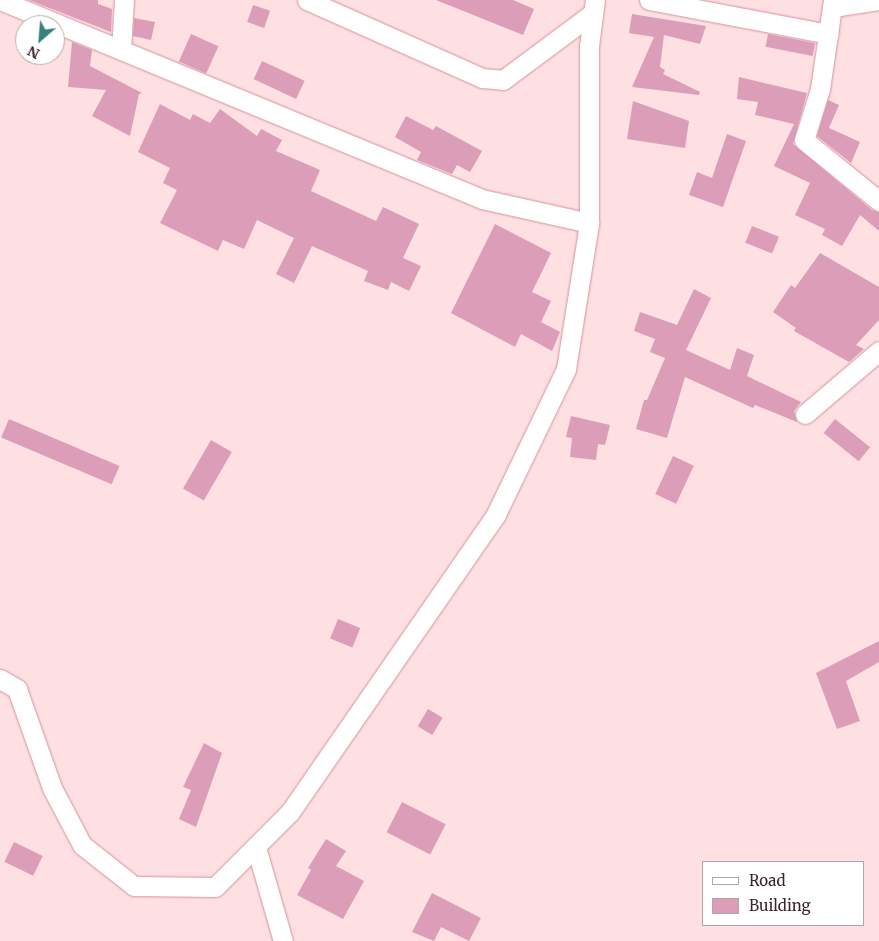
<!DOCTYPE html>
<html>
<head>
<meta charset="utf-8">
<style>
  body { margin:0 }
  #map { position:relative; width:879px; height:941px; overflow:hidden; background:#fee0e3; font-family:Merriweather,serif }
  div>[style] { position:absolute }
  .building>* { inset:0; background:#dc9db9; transform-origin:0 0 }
  .roads { filter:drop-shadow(0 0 1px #d6929b) drop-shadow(0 0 1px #d6929b) }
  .minor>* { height:19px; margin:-9.5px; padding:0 9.5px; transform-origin:9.5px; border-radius:9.5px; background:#fff }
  span { translate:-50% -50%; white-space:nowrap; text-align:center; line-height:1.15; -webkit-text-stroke:4px #fff; paint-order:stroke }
  .legend { position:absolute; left:702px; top:861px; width:162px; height:65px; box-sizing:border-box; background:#fff; border:1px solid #b1a7a8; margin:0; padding:6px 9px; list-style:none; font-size:15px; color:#3d2226 }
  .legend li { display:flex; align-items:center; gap:10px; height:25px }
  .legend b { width:25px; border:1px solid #b1a7a8 }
  .north { position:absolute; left:15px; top:15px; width:50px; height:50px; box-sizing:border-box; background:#fff; border:1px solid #b1a7a8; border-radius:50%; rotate:207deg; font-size:14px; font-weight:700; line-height:20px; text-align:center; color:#3d2226 }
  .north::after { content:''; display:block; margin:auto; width:18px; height:22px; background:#3a817e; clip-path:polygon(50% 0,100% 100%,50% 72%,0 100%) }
</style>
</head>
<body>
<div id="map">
  <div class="building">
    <div style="clip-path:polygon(29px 0,98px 0,98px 4px,112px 9px,111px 32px)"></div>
    <div style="clip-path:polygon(436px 0,513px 0,534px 9px,523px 35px)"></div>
    <div style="left:253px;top:5px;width:18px;height:18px;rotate:19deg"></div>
    <div style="clip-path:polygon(632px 14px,706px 26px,700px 44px,664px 35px,660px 67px,665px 70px,663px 74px,700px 92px,699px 95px,632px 87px,654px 37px,629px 33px)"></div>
    <div style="clip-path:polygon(134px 18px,155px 22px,151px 40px,133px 36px)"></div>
    <div style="left:191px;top:34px;width:30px;height:30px;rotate:24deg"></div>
    <div style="left:768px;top:34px;width:48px;height:13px;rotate:11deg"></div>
    <div style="clip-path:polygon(72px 42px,92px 50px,90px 66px,142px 93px,139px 94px,130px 136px,92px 116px,106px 90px,68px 87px)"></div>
    <div style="left:262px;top:61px;width:47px;height:20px;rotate:25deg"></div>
    <div style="clip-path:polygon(739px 77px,807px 93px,793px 144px,872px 210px,879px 212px,879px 231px,860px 215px,842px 246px,822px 235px,825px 229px,795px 215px,810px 183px,774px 166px,794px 124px,755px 115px,758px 102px,737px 99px)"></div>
    <div style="clip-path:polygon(828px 100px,839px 105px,829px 128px,860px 142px,851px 163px,817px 136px)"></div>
    <div style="clip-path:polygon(633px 101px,689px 121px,685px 148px,627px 139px)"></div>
    <div style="clip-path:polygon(160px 104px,190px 120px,193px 114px,210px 123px,220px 109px,257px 136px,261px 129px,282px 140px,276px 151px,320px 170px,311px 191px,376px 221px,383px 207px,419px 224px,403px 258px,421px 266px,409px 291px,391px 282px,388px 290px,364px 281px,368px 271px,312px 246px,294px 283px,276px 274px,294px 238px,257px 220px,244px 249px,223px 240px,218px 251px,160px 223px,177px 190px,163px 183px,170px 168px,138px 152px)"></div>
    <div style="clip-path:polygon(406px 116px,433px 130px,436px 126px,482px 151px,470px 172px,457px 165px,452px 174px,417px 160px,421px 152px,395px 137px)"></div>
    <div style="clip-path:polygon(727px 134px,746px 141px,723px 207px,689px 195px,697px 172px,712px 178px)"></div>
    <div style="clip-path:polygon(495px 224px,551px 253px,532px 292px,551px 301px,541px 322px,560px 332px,552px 351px,521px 334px,515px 347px,451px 313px)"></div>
    <div style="left:752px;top:226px;width:29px;height:18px;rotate:22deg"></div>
    <div style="clip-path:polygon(820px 253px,879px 287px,879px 320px,856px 345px,864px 349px,849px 362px,794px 331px,796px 328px,773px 312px,791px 285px,795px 288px)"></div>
    <div style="clip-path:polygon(694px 289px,711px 298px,686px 350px,730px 370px,737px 348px,754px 355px,747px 376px,801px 402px,794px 411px,797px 422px,755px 405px,753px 408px,685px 377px,667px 438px,636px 429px,644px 400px,647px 400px,665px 358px,650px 352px,655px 339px,634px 331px,640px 312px,677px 325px)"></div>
    <div style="clip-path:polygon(571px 416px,610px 425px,605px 445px,598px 444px,596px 460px,570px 457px,572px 438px,566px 437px)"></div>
    <div style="left:9px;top:419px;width:120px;height:20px;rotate:23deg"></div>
    <div style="left:835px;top:419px;width:45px;height:18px;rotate:39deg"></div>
    <div style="left:211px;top:440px;width:24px;height:56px;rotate:30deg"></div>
    <div style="left:673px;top:456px;width:23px;height:42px;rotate:25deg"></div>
    <div style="left:338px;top:619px;width:24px;height:21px;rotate:22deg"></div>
    <div style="clip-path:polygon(879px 641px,879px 662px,846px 681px,860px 721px,837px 729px,816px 673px)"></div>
    <div style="left:428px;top:709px;width:17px;height:20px;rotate:31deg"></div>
    <div style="clip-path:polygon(204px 743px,222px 753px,196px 827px,179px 819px,191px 790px,183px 787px)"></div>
    <div style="left:402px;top:802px;width:49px;height:34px;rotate:27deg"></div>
    <div style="clip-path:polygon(326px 839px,346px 851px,336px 866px,364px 881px,343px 919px,297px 895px,311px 870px,308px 868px)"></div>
    <div style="left:14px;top:842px;width:32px;height:22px;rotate:26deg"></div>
    <div style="clip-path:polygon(432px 893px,481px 918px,469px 941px,441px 927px,434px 941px,412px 932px)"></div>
  </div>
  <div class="roads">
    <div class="minor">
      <div style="left:0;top:0;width:521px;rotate:22.43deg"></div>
      <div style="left:482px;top:199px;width:110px;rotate:12.6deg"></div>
      <div style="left:307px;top:0;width:192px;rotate:24deg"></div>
      <div style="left:482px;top:78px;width:21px;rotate:5deg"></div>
      <div style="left:503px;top:80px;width:112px;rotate:-36.7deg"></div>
      <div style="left:649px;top:0;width:183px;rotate:10.7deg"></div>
      <div style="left:833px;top:0;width:90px;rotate:98.3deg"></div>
      <div style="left:820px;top:89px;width:53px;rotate:107.4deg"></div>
      <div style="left:804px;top:140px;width:97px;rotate:39.1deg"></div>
      <div style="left:833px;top:7px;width:47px;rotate:-8.7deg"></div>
      <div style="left:121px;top:50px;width:50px;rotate:-86.6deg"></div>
      <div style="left:805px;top:414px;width:97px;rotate:-40.4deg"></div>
      <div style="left:0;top:679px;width:20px;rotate:30deg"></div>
      <div style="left:17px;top:689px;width:105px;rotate:70.5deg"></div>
      <div style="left:52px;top:788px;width:64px;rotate:62.2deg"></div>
      <div style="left:82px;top:845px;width:66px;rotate:38.3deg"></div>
      <div style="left:134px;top:886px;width:81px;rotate:0.7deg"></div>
      <div style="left:215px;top:887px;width:106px;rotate:-45deg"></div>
      <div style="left:290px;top:812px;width:362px;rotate:-55.3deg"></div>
      <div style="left:496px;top:514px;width:161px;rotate:-64.2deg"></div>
      <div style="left:566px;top:369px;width:148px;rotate:-81deg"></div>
      <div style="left:589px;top:223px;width:177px;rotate:-90deg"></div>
      <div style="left:589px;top:46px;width:46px;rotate:-82.6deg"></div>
      <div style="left:256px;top:847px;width:98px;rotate:74deg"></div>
    </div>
  </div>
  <ul class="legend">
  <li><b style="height:6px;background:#fff"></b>Road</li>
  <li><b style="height:14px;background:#dc9db9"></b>Building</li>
  </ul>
  <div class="north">N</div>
</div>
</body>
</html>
